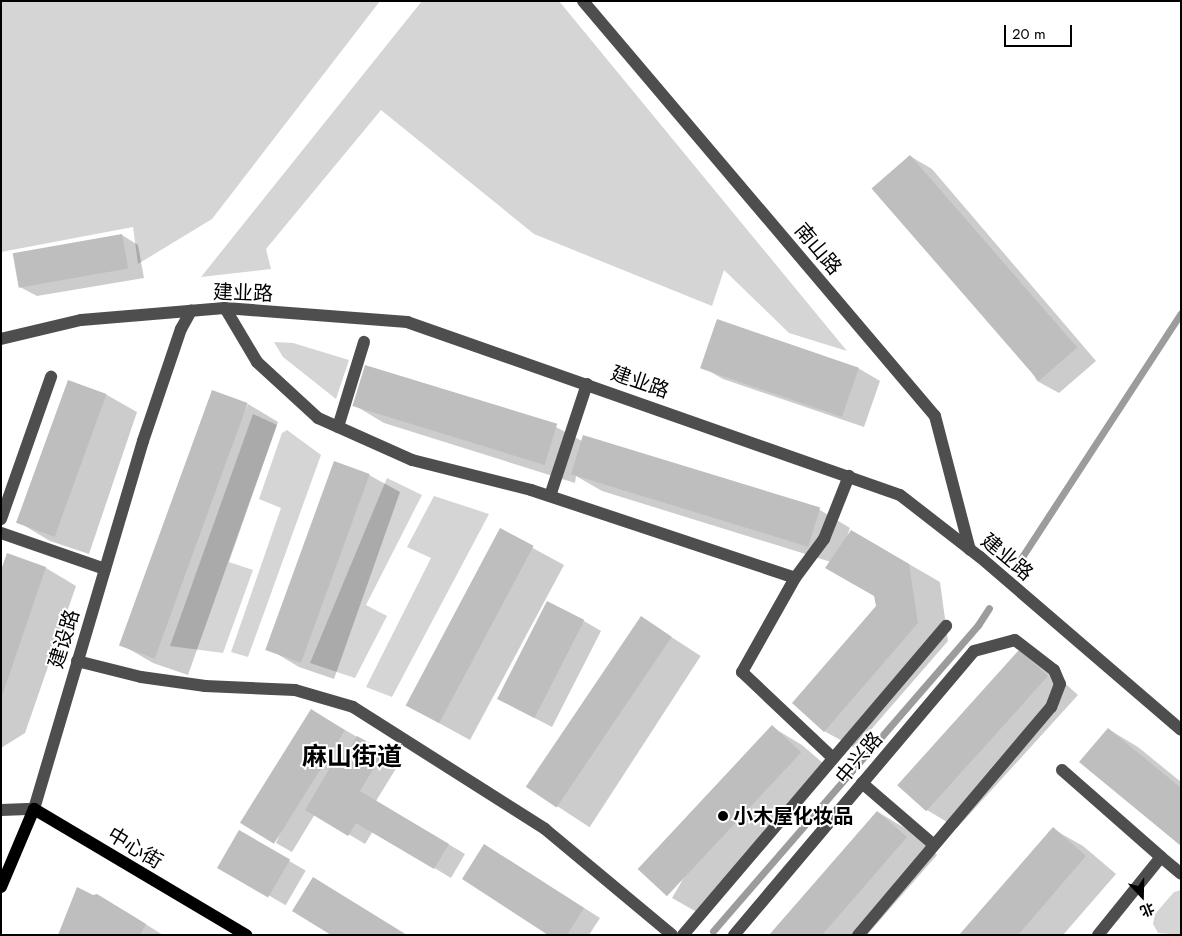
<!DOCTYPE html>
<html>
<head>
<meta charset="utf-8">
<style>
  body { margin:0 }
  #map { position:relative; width:1182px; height:936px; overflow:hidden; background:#fff; font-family:Jost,"Noto Sans SC",sans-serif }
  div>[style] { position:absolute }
  .green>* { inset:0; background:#d5d5d5 }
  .shadow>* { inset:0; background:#0003; transform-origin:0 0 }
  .stream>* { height:7px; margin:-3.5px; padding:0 3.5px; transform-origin:3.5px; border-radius:3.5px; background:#9c9c9c }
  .building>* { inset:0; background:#bebebe; transform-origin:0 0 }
  .minor>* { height:12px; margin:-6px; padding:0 6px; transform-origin:6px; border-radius:6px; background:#4e4e4e }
  .major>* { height:12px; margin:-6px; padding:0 6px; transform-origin:6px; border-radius:6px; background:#000 }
  .dots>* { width:14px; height:14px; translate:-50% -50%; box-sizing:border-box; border:2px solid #fff; border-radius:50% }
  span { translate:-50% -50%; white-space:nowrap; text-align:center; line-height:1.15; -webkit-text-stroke:4px #fff; paint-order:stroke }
  .street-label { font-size:20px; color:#000 }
  .poi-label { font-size:20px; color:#000; font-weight:700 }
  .left { translate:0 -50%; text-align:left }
  .district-label { font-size:25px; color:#000; font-weight:700 }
  .frame { position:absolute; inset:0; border:2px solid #000; pointer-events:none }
  .north { position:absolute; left:1117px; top:871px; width:50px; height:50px; -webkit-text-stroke:4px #fff; paint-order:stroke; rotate:159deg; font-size:14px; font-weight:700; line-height:20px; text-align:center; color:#000 }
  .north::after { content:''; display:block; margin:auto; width:18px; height:22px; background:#000; clip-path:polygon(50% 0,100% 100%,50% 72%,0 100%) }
  .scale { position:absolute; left:1004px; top:25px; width:68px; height:22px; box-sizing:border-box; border:2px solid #000; border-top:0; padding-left:6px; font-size:15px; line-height:18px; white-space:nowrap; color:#000; -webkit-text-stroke:4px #fff; paint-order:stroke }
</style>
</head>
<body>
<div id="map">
  <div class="green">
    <div style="clip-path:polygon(1px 1px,380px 1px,212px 219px,138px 264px,133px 227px,1px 252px)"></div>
    <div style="clip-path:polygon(422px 1px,559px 1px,847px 351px,789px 333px,724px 270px,712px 306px,534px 234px,381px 110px,266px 249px,271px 269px,201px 277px)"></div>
    <div style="clip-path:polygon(274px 342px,293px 343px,349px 360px,336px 399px,283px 357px)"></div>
    <div style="clip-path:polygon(253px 414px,277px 425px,229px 562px,253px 570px,223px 653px,170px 646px)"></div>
    <div style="clip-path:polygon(287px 430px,321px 455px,248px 657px,231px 652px,281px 508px,259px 499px,282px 433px)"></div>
    <div style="clip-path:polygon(387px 478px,422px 495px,366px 605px,387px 616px,355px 678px,310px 663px)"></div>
    <div style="clip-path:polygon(434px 496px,489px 514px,392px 697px,366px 687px,431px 558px,407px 547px)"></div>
    <div style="clip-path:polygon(1181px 890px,1181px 935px,1158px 933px,1153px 924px,1155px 914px,1174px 892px)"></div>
  </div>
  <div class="shadow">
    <div style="clip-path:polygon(910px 156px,932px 169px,1096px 361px,1059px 393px,1037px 381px)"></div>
    <div style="clip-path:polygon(122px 235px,138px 245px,144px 278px,37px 296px,20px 287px)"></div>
    <div style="clip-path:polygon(702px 367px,858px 368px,880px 381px,864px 427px,723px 379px)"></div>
    <div style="clip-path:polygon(68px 382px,107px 395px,137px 412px,89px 554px,50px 541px,20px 523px)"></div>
    <div style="clip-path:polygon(248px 404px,278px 422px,188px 675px,153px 663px,122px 645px)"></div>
    <div style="clip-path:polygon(354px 405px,556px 427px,582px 441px,583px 437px,820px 510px,850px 528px,847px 536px,852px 531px,940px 582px,948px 641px,855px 748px,824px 731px,878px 607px,875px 594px,831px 562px,602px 491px,576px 476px,575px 483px,384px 423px)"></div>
    <div style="clip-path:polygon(369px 475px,400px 492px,334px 679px,299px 667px,269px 649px)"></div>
    <div style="clip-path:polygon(500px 530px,564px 565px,470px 740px,437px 722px)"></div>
    <div style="clip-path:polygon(8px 555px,46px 568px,76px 586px,25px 733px,1px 748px,1px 573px)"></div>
    <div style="left:642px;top:618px;width:70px;height:204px;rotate:33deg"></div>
    <div style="clip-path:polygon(584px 621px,601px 631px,552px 727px,515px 708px)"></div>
    <div style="clip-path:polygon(1019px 651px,1049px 669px,1078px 695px,957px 828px,927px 810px,899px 785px)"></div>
    <div style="clip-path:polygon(328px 720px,400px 762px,376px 801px,465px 854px,451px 878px,373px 831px,365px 844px,315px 814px,292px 852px,276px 843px)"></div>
    <div style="clip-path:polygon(772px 727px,802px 745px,831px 770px,702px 915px,672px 898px)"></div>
    <div style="clip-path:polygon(1108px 729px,1138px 747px,1181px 782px,1181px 844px)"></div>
    <div style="clip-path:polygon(878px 812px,908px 830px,937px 855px,867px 935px,771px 935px)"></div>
    <div style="clip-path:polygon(1053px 829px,1083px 846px,1116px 874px,1063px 935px,961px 935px)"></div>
    <div style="left:239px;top:832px;width:77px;height:40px;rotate:30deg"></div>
    <div style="clip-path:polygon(501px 855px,600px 918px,589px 935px,550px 935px)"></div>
    <div style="clip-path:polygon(97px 895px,128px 913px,163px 935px,60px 935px)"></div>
  </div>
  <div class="stream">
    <div style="left:1018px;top:563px;width:298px;rotate:-56.9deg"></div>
    <div style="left:713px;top:931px;width:405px;rotate:-49.1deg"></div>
    <div style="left:978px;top:625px;width:20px;rotate:-57deg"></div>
  </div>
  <div class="building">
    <div style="left:910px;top:155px;width:255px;height:51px;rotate:49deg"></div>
    <div style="left:122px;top:234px;width:35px;height:111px;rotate:80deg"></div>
    <div style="left:717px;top:319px;width:150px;height:52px;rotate:19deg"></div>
    <div style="left:365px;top:365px;width:201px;height:43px;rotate:17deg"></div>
    <div style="left:68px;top:380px;width:41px;height:152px;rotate:20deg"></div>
    <div style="left:212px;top:390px;width:38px;height:272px;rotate:20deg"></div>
    <div style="left:583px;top:435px;width:248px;height:41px;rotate:17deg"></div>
    <div style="left:334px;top:461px;width:38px;height:201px;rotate:20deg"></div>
    <div style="left:500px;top:528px;width:38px;height:201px;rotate:28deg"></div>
    <div style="clip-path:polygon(851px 530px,909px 564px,918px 623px,824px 732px,792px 703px,876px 606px,874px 596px,825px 568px)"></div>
    <div style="clip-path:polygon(7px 553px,46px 567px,2px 696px,1px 570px)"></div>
    <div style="left:547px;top:601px;width:42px;height:110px;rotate:27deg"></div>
    <div style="left:641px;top:616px;width:37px;height:206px;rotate:34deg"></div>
    <div style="left:1019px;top:650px;width:39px;height:182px;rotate:42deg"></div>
    <div style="left:311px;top:709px;width:40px;height:134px;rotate:32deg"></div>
    <div style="left:772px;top:725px;width:40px;height:197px;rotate:43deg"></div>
    <div style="clip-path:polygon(1108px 728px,1181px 788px,1181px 846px,1079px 762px)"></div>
    <div style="clip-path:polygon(357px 736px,384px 751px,360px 791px,449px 844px,434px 869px,356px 823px,348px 836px,305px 810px,331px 766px,338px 768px)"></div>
    <div style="clip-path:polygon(877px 811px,907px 837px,822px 935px,769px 935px)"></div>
    <div style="clip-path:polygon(1053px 827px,1086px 856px,1018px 935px,959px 935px)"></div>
    <div style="left:239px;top:830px;width:59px;height:44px;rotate:30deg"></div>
    <div style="clip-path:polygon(484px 844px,584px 908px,567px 935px,548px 935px,462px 879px)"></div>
    <div style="clip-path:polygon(313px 877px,407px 935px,331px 935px,292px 911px)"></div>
    <div style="clip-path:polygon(77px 887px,93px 895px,97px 894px,146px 924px,140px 935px,58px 935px)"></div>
  </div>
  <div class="minor">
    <div style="left:583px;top:1px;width:544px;rotate:49.7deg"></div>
    <div style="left:935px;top:416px;width:138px;rotate:75.4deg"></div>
    <div style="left:225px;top:308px;width:63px;rotate:59.3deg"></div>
    <div style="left:257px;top:362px;width:83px;rotate:42.6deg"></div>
    <div style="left:318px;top:418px;width:103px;rotate:24.1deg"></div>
    <div style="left:412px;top:460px;width:123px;rotate:14.1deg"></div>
    <div style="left:531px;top:490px;width:278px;rotate:18.4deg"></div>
    <div style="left:795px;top:578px;width:108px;rotate:119.4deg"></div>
    <div style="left:742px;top:672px;width:125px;rotate:43.4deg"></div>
    <div style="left:1px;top:339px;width:82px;rotate:-13.4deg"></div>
    <div style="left:81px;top:320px;width:144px;rotate:-4.8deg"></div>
    <div style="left:225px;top:308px;width:183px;rotate:4.4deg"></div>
    <div style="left:407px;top:322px;width:522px;rotate:19.34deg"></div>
    <div style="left:900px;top:495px;width:101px;rotate:37.8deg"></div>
    <div style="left:980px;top:557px;width:265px;rotate:40.7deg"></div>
    <div style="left:338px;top:427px;width:89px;rotate:-73deg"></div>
    <div style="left:550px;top:496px;width:118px;rotate:-71.7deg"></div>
    <div style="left:1px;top:519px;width:151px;rotate:-70.6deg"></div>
    <div style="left:1px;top:533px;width:110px;rotate:19.1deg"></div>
    <div style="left:795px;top:578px;width:49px;rotate:-53.4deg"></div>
    <div style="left:824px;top:539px;width:68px;rotate:-68.4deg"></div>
    <div style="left:77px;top:661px;width:66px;rotate:14deg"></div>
    <div style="left:141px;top:677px;width:65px;rotate:8deg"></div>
    <div style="left:205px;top:686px;width:90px;rotate:2.5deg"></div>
    <div style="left:295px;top:690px;width:60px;rotate:16.3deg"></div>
    <div style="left:353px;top:707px;width:227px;rotate:32.4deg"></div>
    <div style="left:545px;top:829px;width:165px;rotate:39.8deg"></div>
    <div style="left:1062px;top:770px;width:132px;rotate:41.3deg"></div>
    <div style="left:862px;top:783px;width:95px;rotate:40.7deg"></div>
    <div style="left:1px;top:810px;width:33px;rotate:-2deg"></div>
    <div style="left:34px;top:809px;width:384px;rotate:-73.5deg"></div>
    <div style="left:143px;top:441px;width:118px;rotate:-71.3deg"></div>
    <div style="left:181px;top:329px;width:21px;rotate:-61deg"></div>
    <div style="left:683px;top:935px;width:406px;rotate:-49.6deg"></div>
    <div style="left:734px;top:935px;width:372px;rotate:-49.8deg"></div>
    <div style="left:974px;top:651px;width:42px;rotate:-15deg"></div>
    <div style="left:1015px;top:640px;width:49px;rotate:37.6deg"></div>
    <div style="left:1054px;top:670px;width:15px;rotate:67deg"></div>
    <div style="left:1060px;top:684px;width:25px;rotate:111deg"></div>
    <div style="left:1051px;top:707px;width:299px;rotate:130.2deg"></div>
    <div style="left:1098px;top:935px;width:100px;rotate:-51.1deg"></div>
    <div style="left:1161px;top:857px;width:26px;rotate:40deg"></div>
  </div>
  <div class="major">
    <div style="left:1px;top:887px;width:85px;rotate:-67.1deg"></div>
    <div style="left:34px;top:809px;width:247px;rotate:30.7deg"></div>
  </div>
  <div class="dots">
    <div style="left:723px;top:816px;background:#000"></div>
  </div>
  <div class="street-label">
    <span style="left:818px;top:249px;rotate:50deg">南山路</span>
    <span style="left:243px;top:293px;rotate:2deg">建业路</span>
    <span style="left:640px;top:382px;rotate:19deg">建业路</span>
    <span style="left:1007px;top:557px;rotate:40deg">建业路</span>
    <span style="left:64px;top:639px;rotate:-73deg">建设路</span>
    <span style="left:859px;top:758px;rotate:-50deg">中兴路</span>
    <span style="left:135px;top:848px;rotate:31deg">中心街</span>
  </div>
  <div class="poi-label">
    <span class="left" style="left:733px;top:816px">小木屋化妆品</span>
  </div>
  <div class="district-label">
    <span style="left:352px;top:756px">麻山街道</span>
  </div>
  <div class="frame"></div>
  <div class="north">北</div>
  <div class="scale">20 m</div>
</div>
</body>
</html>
